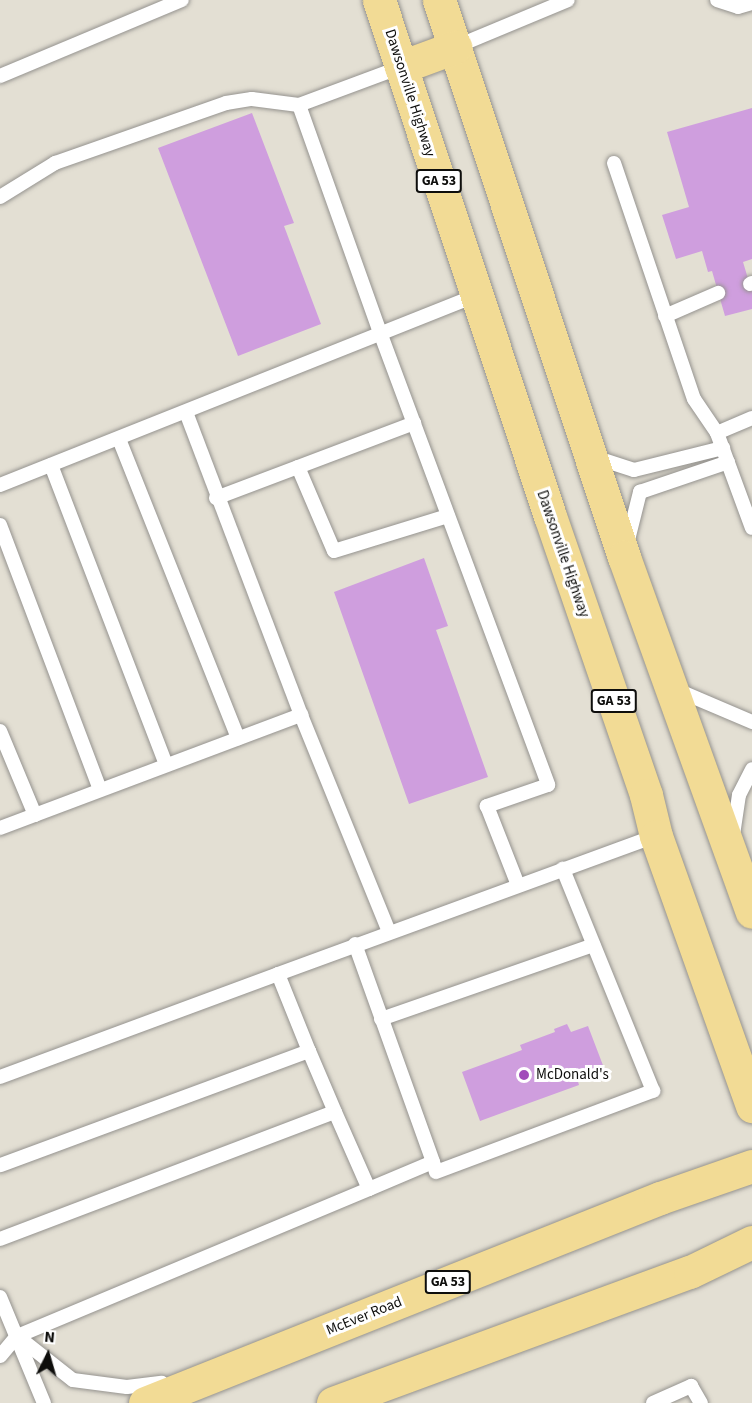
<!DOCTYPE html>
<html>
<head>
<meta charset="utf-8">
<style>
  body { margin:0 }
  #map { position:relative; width:752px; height:1403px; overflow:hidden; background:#ebe9e4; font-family:"Source Sans 3",sans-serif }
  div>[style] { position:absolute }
  .built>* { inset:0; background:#e3dfd3; transform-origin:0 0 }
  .building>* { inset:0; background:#cf9ede }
  .roads { filter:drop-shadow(0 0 2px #95938f) drop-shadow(0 0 2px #95938f) }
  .service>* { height:14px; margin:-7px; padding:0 7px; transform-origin:7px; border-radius:7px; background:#fff }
  .primary>* { height:33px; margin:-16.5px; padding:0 16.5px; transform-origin:16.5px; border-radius:16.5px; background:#f2db95 }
  .dots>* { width:16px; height:16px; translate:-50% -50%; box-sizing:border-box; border:3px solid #fff; border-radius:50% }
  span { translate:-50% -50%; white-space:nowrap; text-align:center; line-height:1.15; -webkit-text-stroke:6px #fff; paint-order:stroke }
  .shield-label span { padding:2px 4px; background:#fff; border:2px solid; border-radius:4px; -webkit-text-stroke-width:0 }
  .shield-label { font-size:14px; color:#0e0e0c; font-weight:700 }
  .street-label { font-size:15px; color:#0e0e0c }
  .poi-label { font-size:15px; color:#0e0e0c }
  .left { translate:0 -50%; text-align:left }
  .north { position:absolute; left:18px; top:1325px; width:60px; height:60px; -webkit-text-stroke:4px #fff; paint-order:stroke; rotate:5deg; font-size:16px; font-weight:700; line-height:24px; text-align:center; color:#0e0e0c }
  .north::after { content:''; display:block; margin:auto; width:21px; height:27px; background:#0e0e0c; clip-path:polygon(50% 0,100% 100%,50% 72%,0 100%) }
</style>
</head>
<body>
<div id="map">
  <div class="built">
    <div style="left:0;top:0;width:752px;height:1403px"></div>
  </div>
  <div class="building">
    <div style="clip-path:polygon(752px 108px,752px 259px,743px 262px,752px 292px,752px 309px,725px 316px,712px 271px,708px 272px,702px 251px,676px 259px,662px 215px,689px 207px,667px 132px)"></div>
    <div style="clip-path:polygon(252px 113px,294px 223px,284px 226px,321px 324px,238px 356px,158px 148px)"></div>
    <div style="clip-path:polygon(424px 558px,448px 626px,436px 630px,488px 777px,409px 804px,334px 592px)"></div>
    <div style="clip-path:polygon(567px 1024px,571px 1032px,588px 1026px,604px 1068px,577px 1078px,579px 1085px,480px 1121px,462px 1072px,522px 1050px,520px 1045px,555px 1032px,554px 1029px)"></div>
  </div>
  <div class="roads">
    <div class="service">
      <div style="left:717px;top:0;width:22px;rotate:18deg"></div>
      <div style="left:738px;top:7px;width:15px;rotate:-16deg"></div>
      <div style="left:455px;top:47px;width:122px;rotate:-22.6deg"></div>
      <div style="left:401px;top:67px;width:109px;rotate:159.6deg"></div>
      <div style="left:299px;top:105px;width:244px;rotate:70.4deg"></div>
      <div style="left:381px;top:335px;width:480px;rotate:69.6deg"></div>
      <div style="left:548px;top:785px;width:65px;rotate:161deg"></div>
      <div style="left:487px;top:806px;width:85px;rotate:68.6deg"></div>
      <div style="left:0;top:76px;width:197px;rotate:-22.7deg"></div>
      <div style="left:614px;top:163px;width:249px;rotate:71.3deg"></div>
      <div style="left:694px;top:399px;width:41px;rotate:55.9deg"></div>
      <div style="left:0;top:197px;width:65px;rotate:-31.7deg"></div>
      <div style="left:55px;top:163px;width:181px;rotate:-19.3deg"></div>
      <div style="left:226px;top:103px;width:26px;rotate:-9deg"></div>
      <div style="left:252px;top:99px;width:47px;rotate:7.3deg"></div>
      <div style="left:750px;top:284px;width:2px;rotate:-27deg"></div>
      <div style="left:665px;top:316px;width:58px;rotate:-23.5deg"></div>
      <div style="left:752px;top:418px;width:38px;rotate:157deg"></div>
      <div style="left:717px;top:433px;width:101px;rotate:69.8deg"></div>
      <div style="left:119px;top:439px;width:322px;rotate:68.3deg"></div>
      <div style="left:594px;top:457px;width:42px;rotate:18deg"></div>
      <div style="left:634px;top:470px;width:92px;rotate:-13.9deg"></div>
      <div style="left:51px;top:465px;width:320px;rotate:69deg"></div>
      <div style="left:298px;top:467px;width:91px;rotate:66.8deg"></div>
      <div style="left:334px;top:551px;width:119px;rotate:-17.1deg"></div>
      <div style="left:0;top:485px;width:513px;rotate:-21.72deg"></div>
      <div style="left:216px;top:498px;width:212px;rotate:-20.7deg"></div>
      <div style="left:0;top:525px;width:282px;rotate:69.3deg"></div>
      <div style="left:627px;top:544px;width:54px;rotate:-76deg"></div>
      <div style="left:640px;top:492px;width:93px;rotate:-18.8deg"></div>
      <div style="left:677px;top:690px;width:82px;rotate:23.1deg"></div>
      <div style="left:301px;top:715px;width:234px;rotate:67.9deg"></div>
      <div style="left:0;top:731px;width:91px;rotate:67.4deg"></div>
      <div style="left:0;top:828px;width:322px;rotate:-20.6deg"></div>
      <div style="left:301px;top:715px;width:324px;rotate:-110.8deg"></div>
      <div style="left:733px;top:835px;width:40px;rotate:-81.5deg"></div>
      <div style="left:739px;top:795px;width:29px;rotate:-63deg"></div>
      <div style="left:355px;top:944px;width:232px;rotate:70.3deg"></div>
      <div style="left:278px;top:974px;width:402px;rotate:-20.1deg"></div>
      <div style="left:381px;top:1019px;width:225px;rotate:-19.2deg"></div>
      <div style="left:309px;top:1051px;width:66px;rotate:66.9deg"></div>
      <div style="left:0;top:1077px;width:296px;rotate:-20.3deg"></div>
      <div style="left:278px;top:974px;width:83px;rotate:68.1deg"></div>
      <div style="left:309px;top:1051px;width:329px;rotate:159.7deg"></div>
      <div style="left:369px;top:1189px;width:69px;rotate:-22.9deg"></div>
      <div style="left:433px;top:1162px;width:10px;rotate:73deg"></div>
      <div style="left:436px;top:1172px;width:232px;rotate:-20.5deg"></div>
      <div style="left:653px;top:1091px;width:240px;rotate:-112.1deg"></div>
      <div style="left:0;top:1239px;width:358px;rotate:-20.8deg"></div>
      <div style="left:335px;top:1112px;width:84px;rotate:66.2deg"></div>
      <div style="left:369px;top:1189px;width:381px;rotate:157.3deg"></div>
      <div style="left:17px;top:1336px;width:26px;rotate:130deg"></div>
      <div style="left:0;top:1297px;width:115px;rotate:67.5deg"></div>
      <div style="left:17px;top:1336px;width:71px;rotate:38.2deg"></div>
      <div style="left:73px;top:1380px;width:54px;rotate:7.4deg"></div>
      <div style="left:127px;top:1387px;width:35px;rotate:-7deg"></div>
      <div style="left:653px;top:1403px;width:42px;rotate:-24.1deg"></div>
      <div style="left:691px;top:1386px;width:20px;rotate:60deg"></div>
    </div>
    <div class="primary">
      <div style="left:379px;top:0;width:544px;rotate:71.67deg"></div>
      <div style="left:550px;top:516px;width:295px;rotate:71deg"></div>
      <div style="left:646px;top:795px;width:42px;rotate:76.3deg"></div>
      <div style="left:656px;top:836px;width:287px;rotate:70.4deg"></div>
      <div style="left:439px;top:0;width:587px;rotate:71.63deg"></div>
      <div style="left:624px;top:557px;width:377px;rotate:70.2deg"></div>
      <div style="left:401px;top:67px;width:58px;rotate:-20.3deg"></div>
      <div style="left:145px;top:1403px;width:554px;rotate:-21.71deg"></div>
      <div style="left:660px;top:1198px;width:97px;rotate:-19.2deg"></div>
      <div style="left:333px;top:1403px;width:380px;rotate:-20.2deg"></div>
      <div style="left:690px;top:1272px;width:69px;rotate:-25.8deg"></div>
    </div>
  </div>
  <div class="dots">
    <div style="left:524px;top:1075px;background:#a14cba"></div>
  </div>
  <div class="shield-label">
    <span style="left:439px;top:181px">GA 53</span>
    <span style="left:614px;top:701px">GA 53</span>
    <span style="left:448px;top:1282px">GA 53</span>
  </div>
  <div class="street-label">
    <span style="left:410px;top:93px;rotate:72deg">Dawsonville Highway</span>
    <span style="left:563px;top:554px;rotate:71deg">Dawsonville Highway</span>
    <span style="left:364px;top:1316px;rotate:-22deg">McEver Road</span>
  </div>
  <div class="poi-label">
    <span class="left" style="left:536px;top:1075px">McDonald's</span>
  </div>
  <div class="north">N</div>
</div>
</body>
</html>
